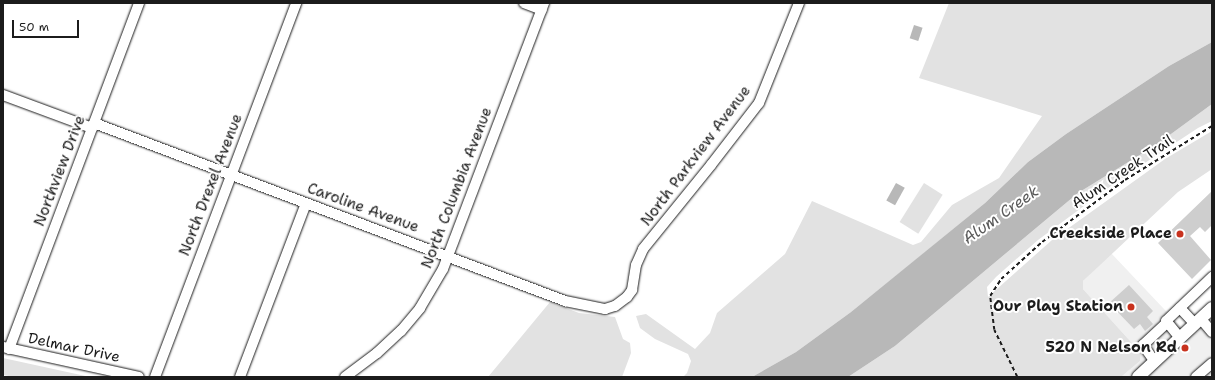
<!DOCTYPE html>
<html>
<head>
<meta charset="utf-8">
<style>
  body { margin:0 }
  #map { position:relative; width:1215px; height:380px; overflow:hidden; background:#fff; font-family:"Shantell Sans",sans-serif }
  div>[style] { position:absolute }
  .built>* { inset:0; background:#f0f0f0 }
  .green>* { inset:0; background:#e2e2e2; transform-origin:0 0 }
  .water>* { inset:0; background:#b8b8b8; transform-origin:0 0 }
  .building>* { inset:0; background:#cecece }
  .path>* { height:1.5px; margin-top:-0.75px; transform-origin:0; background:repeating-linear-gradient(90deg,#1c1c1c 0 4px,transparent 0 7px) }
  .roads { filter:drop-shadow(0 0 1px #1c1c1c) drop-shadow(0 0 1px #1c1c1c) }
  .minor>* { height:10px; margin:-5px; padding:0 5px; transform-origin:5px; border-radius:5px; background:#fff }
  .major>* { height:12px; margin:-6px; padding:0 6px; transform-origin:6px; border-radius:6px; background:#fff }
  .dots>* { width:11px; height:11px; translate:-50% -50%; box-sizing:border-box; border:2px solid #fff; border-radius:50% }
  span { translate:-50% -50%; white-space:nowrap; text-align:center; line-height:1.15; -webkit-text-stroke:4px #fff; paint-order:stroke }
  .street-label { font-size:15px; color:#1c1c1c }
  .poi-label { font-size:15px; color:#1c1c1c; font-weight:700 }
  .right { translate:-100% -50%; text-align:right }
  .water-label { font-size:16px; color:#5a5a5a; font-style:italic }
  .frame { position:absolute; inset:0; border:4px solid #1c1c1c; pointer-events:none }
  .scale { position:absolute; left:12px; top:20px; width:67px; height:18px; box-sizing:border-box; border:2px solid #1c1c1c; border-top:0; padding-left:5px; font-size:12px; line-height:14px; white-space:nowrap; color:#1c1c1c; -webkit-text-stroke:3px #fff; paint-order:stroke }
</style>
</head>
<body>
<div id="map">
  <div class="built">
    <div style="clip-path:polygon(1111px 253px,1182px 328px,1212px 301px,1212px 377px,1121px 377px,1140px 361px,1141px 353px,1083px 289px,1083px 281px)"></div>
  </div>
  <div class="green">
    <div style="clip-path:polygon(949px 3px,1212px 3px,1212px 42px,1169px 66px,1066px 134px,1028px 162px,985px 203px,908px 266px,851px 312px,796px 352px,752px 377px,683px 377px,687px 373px,691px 361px,688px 354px,655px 339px,640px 328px,636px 316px,646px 314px,695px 349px,710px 333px,717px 313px,785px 254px,812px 201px,913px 245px,921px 242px,952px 205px,999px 178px,1042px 116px,919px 78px)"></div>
    <div style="clip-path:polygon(1212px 104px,1212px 121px,1198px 128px,1119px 180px,1038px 240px,996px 277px,987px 287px,988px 297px,1052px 240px,1165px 159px,1212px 131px,1212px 169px,1178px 192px,1083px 281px,1083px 289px,1141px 353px,1140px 361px,1121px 377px,848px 377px,895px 346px,1078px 193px,1156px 145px)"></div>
    <div style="left:924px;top:183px;width:22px;height:46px;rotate:32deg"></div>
    <div style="clip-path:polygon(550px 302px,579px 313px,615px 317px,623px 339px,630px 343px,631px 353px,622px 377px,488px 377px)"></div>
    <div style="clip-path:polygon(3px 358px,90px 377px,14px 377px,3px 375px)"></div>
  </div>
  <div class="water">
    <div style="left:914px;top:25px;width:9px;height:14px;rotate:18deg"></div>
    <div style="clip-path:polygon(1212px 42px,1212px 104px,1156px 145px,1078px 193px,895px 346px,848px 377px,752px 377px,796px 352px,851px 312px,985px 203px,1028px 162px,1066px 134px,1169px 66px)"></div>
    <div style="left:896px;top:183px;width:10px;height:20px;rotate:29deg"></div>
  </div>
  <div class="building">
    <div style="clip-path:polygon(1212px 191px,1212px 225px,1205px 232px,1200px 227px,1190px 236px,1211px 260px,1192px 279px,1158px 243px)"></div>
    <div style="clip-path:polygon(1129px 285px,1153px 311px,1147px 317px,1153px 324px,1145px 331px,1140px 324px,1134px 329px,1109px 303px)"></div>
  </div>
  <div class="path">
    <div style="left:1017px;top:377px;width:52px;rotate:-116.1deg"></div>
    <div style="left:994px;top:330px;width:34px;rotate:-97deg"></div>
    <div style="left:990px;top:296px;width:20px;rotate:-57deg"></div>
    <div style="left:1001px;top:279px;width:55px;rotate:-42.1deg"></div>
    <div style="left:1042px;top:242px;width:104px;rotate:-36.8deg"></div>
    <div style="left:1125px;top:180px;width:102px;rotate:-31.8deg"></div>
  </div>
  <div class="roads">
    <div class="minor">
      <div style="left:524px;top:3px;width:19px;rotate:21deg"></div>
      <div style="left:3px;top:95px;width:95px;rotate:20.3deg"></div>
      <div style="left:94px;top:123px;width:504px;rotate:20.7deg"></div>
      <div style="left:565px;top:301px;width:41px;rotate:11.3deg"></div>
      <div style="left:605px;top:309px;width:10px;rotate:-17deg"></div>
      <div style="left:615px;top:306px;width:15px;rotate:-37deg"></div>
      <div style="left:627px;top:297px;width:9px;rotate:-54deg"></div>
      <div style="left:632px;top:290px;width:25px;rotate:-81deg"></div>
      <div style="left:636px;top:265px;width:17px;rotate:-66deg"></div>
      <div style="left:643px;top:249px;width:108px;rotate:-51deg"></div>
      <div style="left:711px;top:165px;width:78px;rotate:-52.3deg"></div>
      <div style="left:759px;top:103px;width:108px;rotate:-68.2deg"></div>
      <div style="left:1180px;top:308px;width:22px;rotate:47deg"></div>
      <div style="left:1201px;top:319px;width:17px;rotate:50deg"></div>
      <div style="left:1180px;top:338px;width:22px;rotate:-129deg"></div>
      <div style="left:1166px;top:321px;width:64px;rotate:-43.7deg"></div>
      <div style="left:3px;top:347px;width:139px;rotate:12.4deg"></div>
      <div style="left:9px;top:349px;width:370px;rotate:-69.4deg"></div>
      <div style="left:1155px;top:362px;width:21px;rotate:-125deg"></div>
      <div style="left:1143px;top:345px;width:33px;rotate:-43deg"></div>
      <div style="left:155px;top:377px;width:400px;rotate:-69.3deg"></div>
      <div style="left:240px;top:377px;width:186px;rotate:-69.2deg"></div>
      <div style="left:345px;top:377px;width:40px;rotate:-37deg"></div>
      <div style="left:377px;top:353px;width:33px;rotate:-43deg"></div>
      <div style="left:401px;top:331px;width:30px;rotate:-50deg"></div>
      <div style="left:420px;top:308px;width:45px;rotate:-59.5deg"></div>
      <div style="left:443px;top:269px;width:285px;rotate:-69.2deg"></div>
      <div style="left:1196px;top:377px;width:21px;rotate:-41deg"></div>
    </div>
    <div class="major">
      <div style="left:1138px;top:377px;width:101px;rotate:-43deg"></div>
    </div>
  </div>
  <div class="dots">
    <div style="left:1180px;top:234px;background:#c8321e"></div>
    <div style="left:1131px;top:307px;background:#c8321e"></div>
    <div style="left:1185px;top:348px;background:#c8321e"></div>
  </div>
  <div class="street-label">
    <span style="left:696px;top:156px;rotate:-53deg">North Parkview Avenue</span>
    <span style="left:60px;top:171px;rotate:-69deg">Northview Drive</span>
    <span style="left:1123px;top:172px;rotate:-34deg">Alum Creek Trail</span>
    <span style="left:211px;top:185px;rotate:-69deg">North Drexel Avenue</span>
    <span style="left:457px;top:188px;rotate:-69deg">North Columbia Avenue</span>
    <span style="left:363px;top:208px;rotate:20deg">Caroline Avenue</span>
    <span style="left:74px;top:348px;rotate:12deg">Delmar Drive</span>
  </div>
  <div class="poi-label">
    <span class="right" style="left:1172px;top:234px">Creekside Place</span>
    <span class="right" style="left:1123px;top:307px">Our Play Station</span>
    <span class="right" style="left:1177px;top:348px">520 N Nelson Rd</span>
  </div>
  <div class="water-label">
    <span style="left:1001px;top:215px;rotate:-35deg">Alum Creek</span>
  </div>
  <div class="frame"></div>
  <div class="scale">50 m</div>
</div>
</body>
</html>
